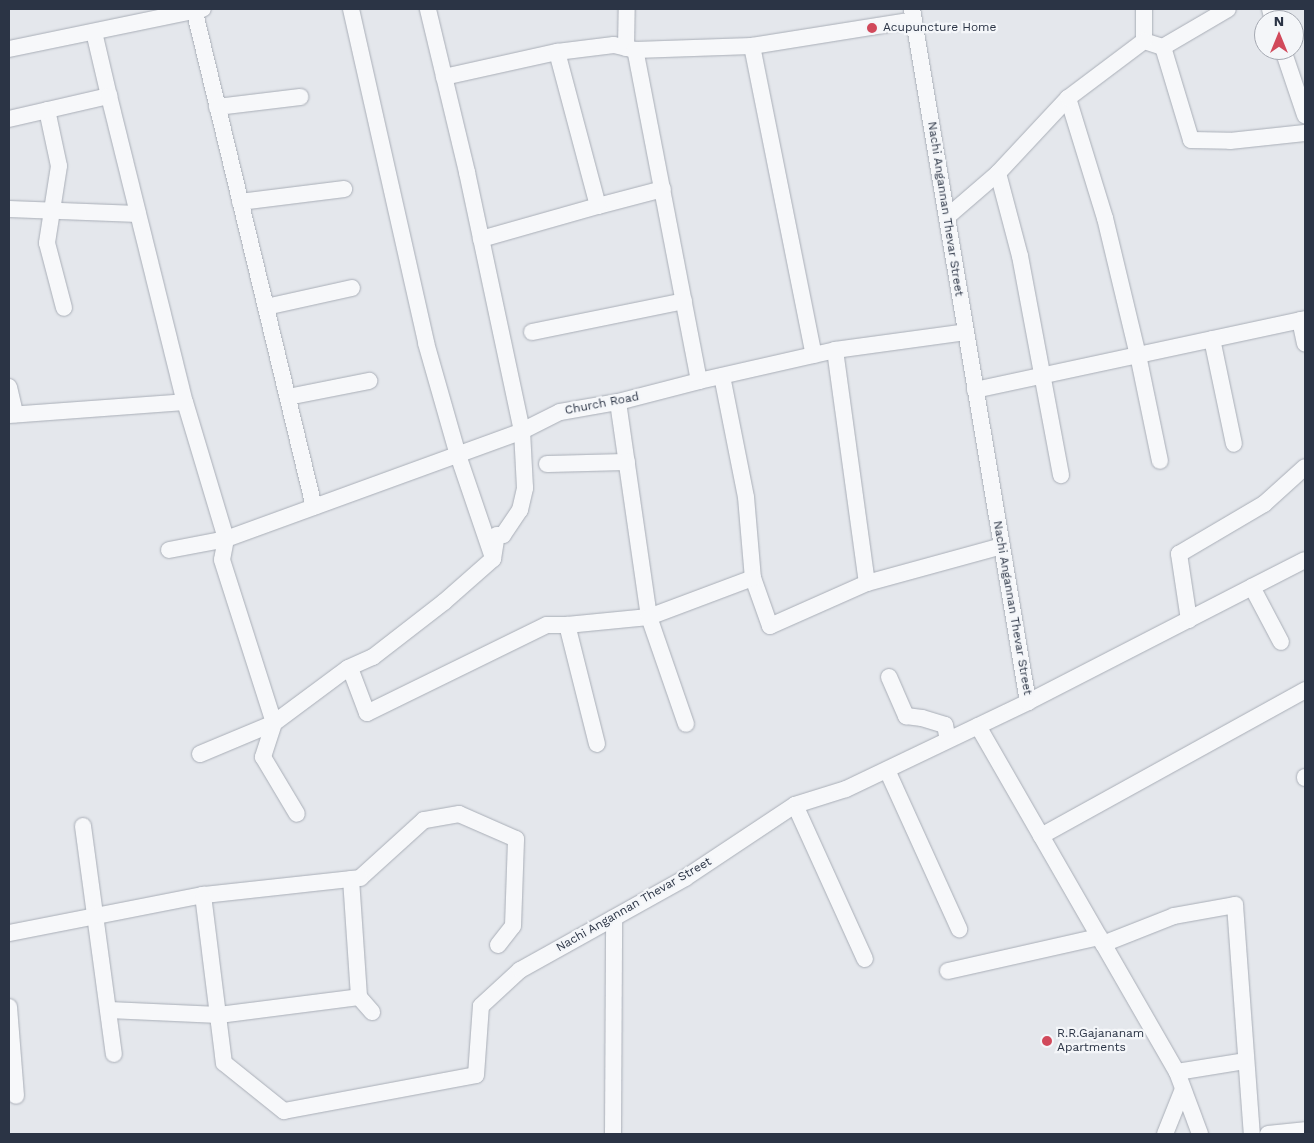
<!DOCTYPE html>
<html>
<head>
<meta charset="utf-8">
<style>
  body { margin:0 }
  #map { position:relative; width:1314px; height:1143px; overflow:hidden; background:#e4e7ec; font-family:"Work Sans",sans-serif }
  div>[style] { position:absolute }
  .roads { filter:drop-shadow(0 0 1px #a9aeb7) drop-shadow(0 0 1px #a9aeb7) }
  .street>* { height:16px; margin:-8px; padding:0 8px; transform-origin:8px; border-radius:8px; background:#f7f8fa }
  .dots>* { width:14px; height:14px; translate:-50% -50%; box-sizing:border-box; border:2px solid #f4f6f9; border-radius:50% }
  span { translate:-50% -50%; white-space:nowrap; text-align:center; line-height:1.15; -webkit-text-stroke:4.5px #f4f6f9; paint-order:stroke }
  .poi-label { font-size:12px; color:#2b3445 }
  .left { translate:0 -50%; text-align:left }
  .street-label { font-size:12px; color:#2b3445 }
  .frame { position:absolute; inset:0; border:10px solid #2b3445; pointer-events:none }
  .north { position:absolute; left:1254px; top:10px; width:50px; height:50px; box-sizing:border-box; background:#f4f6f9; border:1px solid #a4a8b1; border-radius:50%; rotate:0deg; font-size:14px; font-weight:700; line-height:20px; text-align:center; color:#2b3445 }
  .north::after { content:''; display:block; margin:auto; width:18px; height:22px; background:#d1495b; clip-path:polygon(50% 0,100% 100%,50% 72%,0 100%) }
</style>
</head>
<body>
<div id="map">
  <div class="roads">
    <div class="street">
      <div style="left:194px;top:9px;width:512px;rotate:76.45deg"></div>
      <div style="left:351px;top:9px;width:342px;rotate:77.3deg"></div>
      <div style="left:426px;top:343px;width:116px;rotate:74.1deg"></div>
      <div style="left:458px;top:455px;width:109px;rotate:71.2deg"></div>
      <div style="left:1144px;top:9px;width:32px;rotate:90deg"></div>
      <div style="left:1144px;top:41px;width:20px;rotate:18deg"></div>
      <div style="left:1163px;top:47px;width:97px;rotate:73.2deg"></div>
      <div style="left:1191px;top:140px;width:39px;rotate:1deg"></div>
      <div style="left:1230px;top:141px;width:75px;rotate:-6.1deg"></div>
      <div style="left:1270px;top:9px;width:11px;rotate:75deg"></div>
      <div style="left:94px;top:32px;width:66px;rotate:76.8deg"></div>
      <div style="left:752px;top:46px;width:315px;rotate:78.7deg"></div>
      <div style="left:1163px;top:47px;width:75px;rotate:-30.3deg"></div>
      <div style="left:626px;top:48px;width:39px;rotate:-89deg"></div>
      <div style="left:9px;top:49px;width:198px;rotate:-11.7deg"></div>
      <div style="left:1283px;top:50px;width:69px;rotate:71.3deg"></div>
      <div style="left:444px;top:77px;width:116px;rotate:-12.5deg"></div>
      <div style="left:1068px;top:98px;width:126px;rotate:72.9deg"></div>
      <div style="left:1105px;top:218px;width:141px;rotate:76.5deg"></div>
      <div style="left:1138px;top:355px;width:108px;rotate:78.3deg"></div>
      <div style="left:217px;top:107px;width:84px;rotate:-6.9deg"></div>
      <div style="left:47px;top:110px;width:57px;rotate:77.9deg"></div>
      <div style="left:59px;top:166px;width:78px;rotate:98.9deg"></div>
      <div style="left:47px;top:243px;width:67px;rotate:75.3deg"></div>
      <div style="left:9px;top:119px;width:103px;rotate:-13deg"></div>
      <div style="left:109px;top:96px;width:315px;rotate:76.1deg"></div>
      <div style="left:185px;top:402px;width:143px;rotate:73.3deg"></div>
      <div style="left:226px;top:539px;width:21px;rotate:101deg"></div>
      <div style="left:222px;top:560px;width:171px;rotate:72.3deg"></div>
      <div style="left:274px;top:723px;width:36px;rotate:108deg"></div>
      <div style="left:263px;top:757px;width:66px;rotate:59.2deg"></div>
      <div style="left:998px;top:173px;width:86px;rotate:75.2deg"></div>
      <div style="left:1020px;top:256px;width:223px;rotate:79.4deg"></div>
      <div style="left:240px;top:202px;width:105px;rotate:-7.1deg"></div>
      <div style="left:598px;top:206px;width:67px;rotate:-14.7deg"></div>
      <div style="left:9px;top:209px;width:129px;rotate:2.2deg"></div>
      <div style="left:947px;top:217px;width:67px;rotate:-40.8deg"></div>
      <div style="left:998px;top:173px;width:103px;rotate:-47deg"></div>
      <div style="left:1068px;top:98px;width:95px;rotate:-36.9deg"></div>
      <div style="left:481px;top:239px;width:122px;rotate:-15.8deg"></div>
      <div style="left:598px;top:206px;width:159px;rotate:-104.9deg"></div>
      <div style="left:557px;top:52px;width:57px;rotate:-7deg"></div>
      <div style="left:614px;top:45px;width:22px;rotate:13deg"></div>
      <div style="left:266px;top:307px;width:88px;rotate:-12.5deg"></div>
      <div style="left:1300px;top:320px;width:24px;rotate:78deg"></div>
      <div style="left:532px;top:332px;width:155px;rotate:-11.5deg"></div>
      <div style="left:1212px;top:339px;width:107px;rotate:78.2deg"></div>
      <div style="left:835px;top:350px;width:235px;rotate:82.2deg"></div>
      <div style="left:722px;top:376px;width:123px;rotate:78.8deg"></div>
      <div style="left:746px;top:497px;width:81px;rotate:85.1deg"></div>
      <div style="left:753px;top:578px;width:51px;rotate:70.5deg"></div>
      <div style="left:770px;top:626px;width:106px;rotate:-23.9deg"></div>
      <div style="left:867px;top:583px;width:140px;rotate:-15.3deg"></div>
      <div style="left:699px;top:381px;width:337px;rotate:-100.9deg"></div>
      <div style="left:635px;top:50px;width:117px;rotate:-2deg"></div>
      <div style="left:752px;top:46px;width:164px;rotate:-9.1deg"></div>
      <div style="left:9px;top:387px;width:28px;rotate:77deg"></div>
      <div style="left:975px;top:390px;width:338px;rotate:-12.1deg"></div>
      <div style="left:288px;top:397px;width:83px;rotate:-11.2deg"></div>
      <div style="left:618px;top:402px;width:217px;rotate:81.8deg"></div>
      <div style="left:649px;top:617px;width:113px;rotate:70.9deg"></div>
      <div style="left:9px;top:415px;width:176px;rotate:-4.2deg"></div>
      <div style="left:547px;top:464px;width:80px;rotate:-1.4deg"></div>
      <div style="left:169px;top:550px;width:58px;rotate:-10.9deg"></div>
      <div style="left:226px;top:539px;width:315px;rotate:-20deg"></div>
      <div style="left:522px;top:431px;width:42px;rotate:-26.6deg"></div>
      <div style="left:560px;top:412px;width:59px;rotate:-9.8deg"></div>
      <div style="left:618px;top:402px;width:84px;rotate:-14.5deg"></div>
      <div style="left:699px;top:381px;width:139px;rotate:-12.8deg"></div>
      <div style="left:835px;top:350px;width:132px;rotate:-7.8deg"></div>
      <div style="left:1252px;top:587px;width:59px;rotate:-27deg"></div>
      <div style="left:1189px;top:620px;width:67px;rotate:-98.6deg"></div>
      <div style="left:1179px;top:554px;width:99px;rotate:-30.5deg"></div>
      <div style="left:1264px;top:504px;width:55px;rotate:-42.1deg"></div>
      <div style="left:350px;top:668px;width:48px;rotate:69.3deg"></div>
      <div style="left:367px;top:713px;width:200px;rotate:-26.1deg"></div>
      <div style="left:547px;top:625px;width:20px"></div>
      <div style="left:889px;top:677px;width:43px;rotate:66.4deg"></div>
      <div style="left:906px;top:716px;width:16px;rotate:7deg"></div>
      <div style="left:922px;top:718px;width:24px;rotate:17deg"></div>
      <div style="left:945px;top:725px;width:15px;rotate:79deg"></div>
      <div style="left:1028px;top:702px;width:252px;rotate:-27.2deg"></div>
      <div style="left:1252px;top:587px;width:62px;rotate:62.2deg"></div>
      <div style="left:978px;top:726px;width:399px;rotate:60.1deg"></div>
      <div style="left:1177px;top:1072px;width:66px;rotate:69.6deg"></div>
      <div style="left:597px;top:744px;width:123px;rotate:-104.1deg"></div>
      <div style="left:567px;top:625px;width:82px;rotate:-5.6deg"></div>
      <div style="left:649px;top:617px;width:111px;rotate:-20.6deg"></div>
      <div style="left:200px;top:754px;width:80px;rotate:-22.7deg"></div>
      <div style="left:274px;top:723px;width:92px;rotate:-36.6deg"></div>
      <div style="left:348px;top:668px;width:27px;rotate:-24deg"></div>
      <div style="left:373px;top:657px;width:90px;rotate:-37.8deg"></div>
      <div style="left:444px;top:602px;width:65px;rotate:-41.3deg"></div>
      <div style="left:493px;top:559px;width:24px;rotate:-81deg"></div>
      <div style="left:497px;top:535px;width:6px"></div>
      <div style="left:503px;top:535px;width:30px;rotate:-56deg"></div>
      <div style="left:520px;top:510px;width:23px;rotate:-77deg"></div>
      <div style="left:525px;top:488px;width:57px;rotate:-93deg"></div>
      <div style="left:522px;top:431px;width:265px;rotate:-102deg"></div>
      <div style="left:467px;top:172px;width:168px;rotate:-103.5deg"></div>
      <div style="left:887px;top:770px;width:175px;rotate:65.6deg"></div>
      <div style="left:1305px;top:777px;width:1px;rotate:90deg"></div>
      <div style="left:795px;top:805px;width:169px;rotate:65.6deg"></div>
      <div style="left:83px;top:826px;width:230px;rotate:82.3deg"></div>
      <div style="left:1041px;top:836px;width:302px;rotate:-28.9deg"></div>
      <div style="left:351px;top:879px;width:118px;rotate:86.1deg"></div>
      <div style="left:359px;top:997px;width:20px;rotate:49deg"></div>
      <div style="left:9px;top:933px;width:198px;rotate:-11.1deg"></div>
      <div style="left:1103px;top:944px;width:76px;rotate:-21.5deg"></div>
      <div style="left:1174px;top:916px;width:62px;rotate:-10.2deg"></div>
      <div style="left:1235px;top:905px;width:230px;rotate:85.8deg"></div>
      <div style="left:498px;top:945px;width:24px;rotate:-52deg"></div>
      <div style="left:513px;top:926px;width:87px;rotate:-88deg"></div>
      <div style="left:516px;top:839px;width:62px;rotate:-156.3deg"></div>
      <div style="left:459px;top:814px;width:36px;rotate:170deg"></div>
      <div style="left:424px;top:820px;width:86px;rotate:137.8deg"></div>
      <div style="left:360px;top:878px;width:158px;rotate:173.8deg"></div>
      <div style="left:203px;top:895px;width:169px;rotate:82.9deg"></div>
      <div style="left:224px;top:1063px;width:77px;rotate:38.7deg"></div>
      <div style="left:284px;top:1111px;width:195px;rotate:-10.6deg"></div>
      <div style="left:476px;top:1075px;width:69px;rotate:-85.9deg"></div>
      <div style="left:481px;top:1006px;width:53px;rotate:-42.7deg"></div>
      <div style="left:520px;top:970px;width:189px;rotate:-29.1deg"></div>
      <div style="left:685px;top:878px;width:132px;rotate:-33.6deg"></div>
      <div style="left:795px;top:805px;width:53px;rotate:-17.4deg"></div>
      <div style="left:846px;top:789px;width:202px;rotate:-25.5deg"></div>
      <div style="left:1028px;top:702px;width:703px;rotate:-99.5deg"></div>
      <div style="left:948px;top:971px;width:155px;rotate:-12.7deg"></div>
      <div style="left:9px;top:1007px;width:89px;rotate:85.5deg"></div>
      <div style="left:109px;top:1010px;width:110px;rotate:2.6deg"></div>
      <div style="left:219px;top:1015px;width:141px;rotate:-7.3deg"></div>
      <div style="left:1177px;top:1072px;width:70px;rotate:-9.1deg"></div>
      <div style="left:613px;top:1134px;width:216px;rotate:-89.7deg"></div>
      <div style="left:1165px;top:1134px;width:48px;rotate:-68.2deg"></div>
      <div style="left:1268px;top:1134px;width:37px;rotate:-6deg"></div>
    </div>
  </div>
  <div class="dots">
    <div style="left:872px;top:28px;background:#d1495b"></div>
    <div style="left:1047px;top:1041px;background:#d1495b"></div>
  </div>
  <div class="poi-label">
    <span class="left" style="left:883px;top:28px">Acupuncture Home</span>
    <span class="left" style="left:1057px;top:1041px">R.R.Gajananam<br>Apartments</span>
  </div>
  <div class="street-label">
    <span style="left:945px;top:209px;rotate:81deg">Nachi Angannan Thevar Street</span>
    <span style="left:602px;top:404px;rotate:-11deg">Church Road</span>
    <span style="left:1012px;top:608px;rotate:80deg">Nachi Angannan Thevar Street</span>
    <span style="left:634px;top:905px;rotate:-30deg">Nachi Angannan Thevar Street</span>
  </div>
  <div class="frame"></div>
  <div class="north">N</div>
</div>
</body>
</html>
